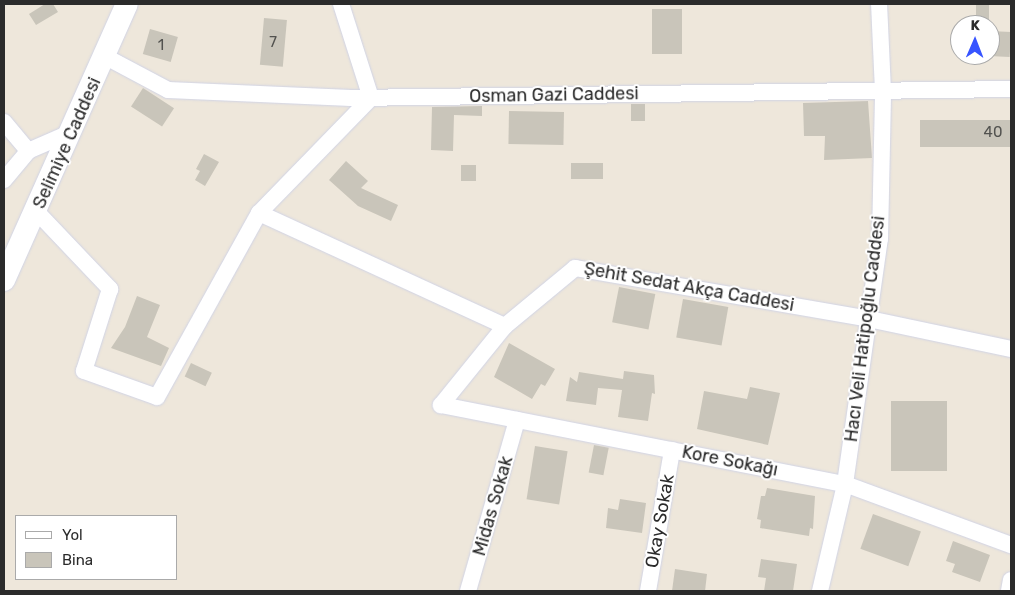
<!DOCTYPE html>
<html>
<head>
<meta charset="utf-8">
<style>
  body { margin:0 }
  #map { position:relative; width:1015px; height:595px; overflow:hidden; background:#eee7db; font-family:Rubik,sans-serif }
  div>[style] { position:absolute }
  .building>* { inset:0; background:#c9c5ba; transform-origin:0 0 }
  .roads { filter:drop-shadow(0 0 1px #d0d3e5) drop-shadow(0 0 1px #d0d3e5) }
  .street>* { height:16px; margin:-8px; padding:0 8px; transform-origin:8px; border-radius:8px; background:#fff }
  .secondary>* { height:22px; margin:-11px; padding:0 11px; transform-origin:11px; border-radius:11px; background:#fff }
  span { translate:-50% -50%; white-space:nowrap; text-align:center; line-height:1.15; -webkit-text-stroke:4px #fff; paint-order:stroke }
  .number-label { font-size:15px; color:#52524f }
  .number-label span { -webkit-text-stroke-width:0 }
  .street-label { font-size:18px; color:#2b2b2b }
  .frame { position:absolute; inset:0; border:5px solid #2b2b2b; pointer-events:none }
  .legend { position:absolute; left:15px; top:515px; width:162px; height:65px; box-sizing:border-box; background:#fff; border:1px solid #aaa; margin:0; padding:6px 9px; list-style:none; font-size:15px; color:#2b2b2b }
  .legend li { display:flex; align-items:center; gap:10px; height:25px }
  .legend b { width:25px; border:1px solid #aaa }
  .north { position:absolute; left:950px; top:15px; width:50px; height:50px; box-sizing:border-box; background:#fff; border:1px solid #aaa; border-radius:50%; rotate:1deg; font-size:14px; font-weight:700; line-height:20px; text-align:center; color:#2b2b2b }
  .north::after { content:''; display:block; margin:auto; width:18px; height:22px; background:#3754ff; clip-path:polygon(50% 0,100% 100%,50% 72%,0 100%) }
</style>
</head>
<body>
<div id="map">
  <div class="building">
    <div style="clip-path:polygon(45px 4px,53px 4px,58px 12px,36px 25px,29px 14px)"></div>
    <div style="left:976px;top:4px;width:13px;height:18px"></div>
    <div style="left:652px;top:9px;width:30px;height:45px"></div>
    <div style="left:264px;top:18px;width:23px;height:47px;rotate:5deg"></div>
    <div style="left:150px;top:29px;width:29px;height:26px;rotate:16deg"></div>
    <div style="left:990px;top:31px;width:21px;height:25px;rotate:3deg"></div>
    <div style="left:143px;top:88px;width:37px;height:22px;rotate:33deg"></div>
    <div style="clip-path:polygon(868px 101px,872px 158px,824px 160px,825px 136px,804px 136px,803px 103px)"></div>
    <div style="left:631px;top:104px;width:14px;height:17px"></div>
    <div style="clip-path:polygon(482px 106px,482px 116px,454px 115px,453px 151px,431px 150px,432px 107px)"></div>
    <div style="left:509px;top:111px;width:55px;height:33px;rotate:1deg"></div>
    <div style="left:920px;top:120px;width:91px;height:27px"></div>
    <div style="clip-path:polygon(204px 154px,219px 162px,205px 186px,195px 180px,200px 171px,196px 169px)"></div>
    <div style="clip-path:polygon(346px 161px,368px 181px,361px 188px,398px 205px,391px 221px,358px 206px,329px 180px)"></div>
    <div style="left:571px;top:163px;width:32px;height:16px"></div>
    <div style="left:461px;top:165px;width:15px;height:16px"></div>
    <div style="left:619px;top:287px;width:37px;height:36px;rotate:11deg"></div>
    <div style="clip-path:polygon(137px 296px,160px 305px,147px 337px,169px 348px,161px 366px,111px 348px,125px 327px)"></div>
    <div style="left:683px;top:299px;width:46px;height:39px;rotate:10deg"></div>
    <div style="clip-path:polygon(509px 343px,555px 369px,545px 386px,541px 384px,532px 399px,494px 377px)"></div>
    <div style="left:191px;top:363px;width:23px;height:15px;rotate:25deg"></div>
    <div style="clip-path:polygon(624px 371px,654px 375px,655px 394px,652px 393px,648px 421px,618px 417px,622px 390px,598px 388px,596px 405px,566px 401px,570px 377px,577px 382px,579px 372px,623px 379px)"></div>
    <div style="clip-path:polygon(750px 387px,780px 393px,768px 445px,697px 429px,704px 391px,747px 399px)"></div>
    <div style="left:891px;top:401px;width:56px;height:70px"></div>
    <div style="left:594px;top:445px;width:15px;height:28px;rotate:11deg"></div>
    <div style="left:535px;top:446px;width:33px;height:54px;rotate:9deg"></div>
    <div style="clip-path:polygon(767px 488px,815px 496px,813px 529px,810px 528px,809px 536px,760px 528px,761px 520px,757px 519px,761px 496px,765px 496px)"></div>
    <div style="clip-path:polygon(620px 499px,646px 503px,642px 533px,606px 528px,608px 508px,618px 510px)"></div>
    <div style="left:873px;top:514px;width:51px;height:37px;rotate:20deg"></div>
    <div style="clip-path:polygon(953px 541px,990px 555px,980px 582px,952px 572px,955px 564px,946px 561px)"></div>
    <div style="clip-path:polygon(761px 559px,797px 564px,793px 591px,764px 591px,766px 578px,758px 577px)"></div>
    <div style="clip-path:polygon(675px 569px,707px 574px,705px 591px,672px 591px)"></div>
  </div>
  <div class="roads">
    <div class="street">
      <div style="left:106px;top:57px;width:70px;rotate:28deg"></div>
      <div style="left:168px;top:90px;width:183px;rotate:2.5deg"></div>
      <div style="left:351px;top:98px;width:660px;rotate:-0.78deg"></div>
      <div style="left:4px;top:122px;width:38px;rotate:50deg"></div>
      <div style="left:28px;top:151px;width:48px;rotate:-23.4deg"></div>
      <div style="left:4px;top:180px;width:38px;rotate:-50deg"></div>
      <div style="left:36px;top:211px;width:108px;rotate:46.5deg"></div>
      <div style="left:110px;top:289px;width:86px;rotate:107.6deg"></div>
      <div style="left:84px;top:371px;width:77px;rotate:19.6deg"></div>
      <div style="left:157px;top:397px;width:210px;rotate:-61deg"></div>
      <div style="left:259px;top:213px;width:161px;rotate:-45.8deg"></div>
      <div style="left:371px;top:98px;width:99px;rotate:-107.7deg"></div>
      <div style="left:259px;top:213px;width:271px;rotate:24.7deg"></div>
      <div style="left:505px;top:326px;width:91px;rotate:-39.6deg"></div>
      <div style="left:575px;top:268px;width:298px;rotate:9.8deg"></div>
      <div style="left:869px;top:319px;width:145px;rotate:11.9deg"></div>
      <div style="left:505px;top:326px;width:102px;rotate:129deg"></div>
      <div style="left:441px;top:405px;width:412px;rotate:11.1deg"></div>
      <div style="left:845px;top:484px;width:177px;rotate:20.2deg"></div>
      <div style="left:468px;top:591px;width:178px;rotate:-74deg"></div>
      <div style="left:648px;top:591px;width:143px;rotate:-80.3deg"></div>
      <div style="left:820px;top:591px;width:110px;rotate:-76.8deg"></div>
      <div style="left:845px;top:484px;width:247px;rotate:-81.9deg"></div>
      <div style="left:880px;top:239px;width:148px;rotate:-88.8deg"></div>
      <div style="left:883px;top:91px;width:87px;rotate:-92.6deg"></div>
      <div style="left:1009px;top:591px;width:11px;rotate:-80deg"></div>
    </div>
    <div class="secondary">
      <div style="left:4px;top:280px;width:302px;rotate:-66deg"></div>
    </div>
  </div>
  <div class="number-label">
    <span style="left:273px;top:43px">7</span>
    <span style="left:161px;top:46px">1</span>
    <span style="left:993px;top:133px">40</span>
  </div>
  <div class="street-label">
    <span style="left:554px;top:95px;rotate:-1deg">Osman Gazi Caddesi</span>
    <span style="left:67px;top:143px;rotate:-66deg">Selimiye Caddesi</span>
    <span style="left:689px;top:287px;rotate:10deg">Şehit Sedat Akça Caddesi</span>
    <span style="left:865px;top:329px;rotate:-83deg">Hacı Veli Hatipoğlu Caddesi</span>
    <span style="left:730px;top:461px;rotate:11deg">Kore Sokağı</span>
    <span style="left:493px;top:506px;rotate:-74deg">Midas Sokak</span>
    <span style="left:660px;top:521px;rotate:-80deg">Okay Sokak</span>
  </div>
  <div class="frame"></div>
  <ul class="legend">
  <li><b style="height:6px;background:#fff"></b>Yol</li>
  <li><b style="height:14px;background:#c9c5ba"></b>Bina</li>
  </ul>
  <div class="north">K</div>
</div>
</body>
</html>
